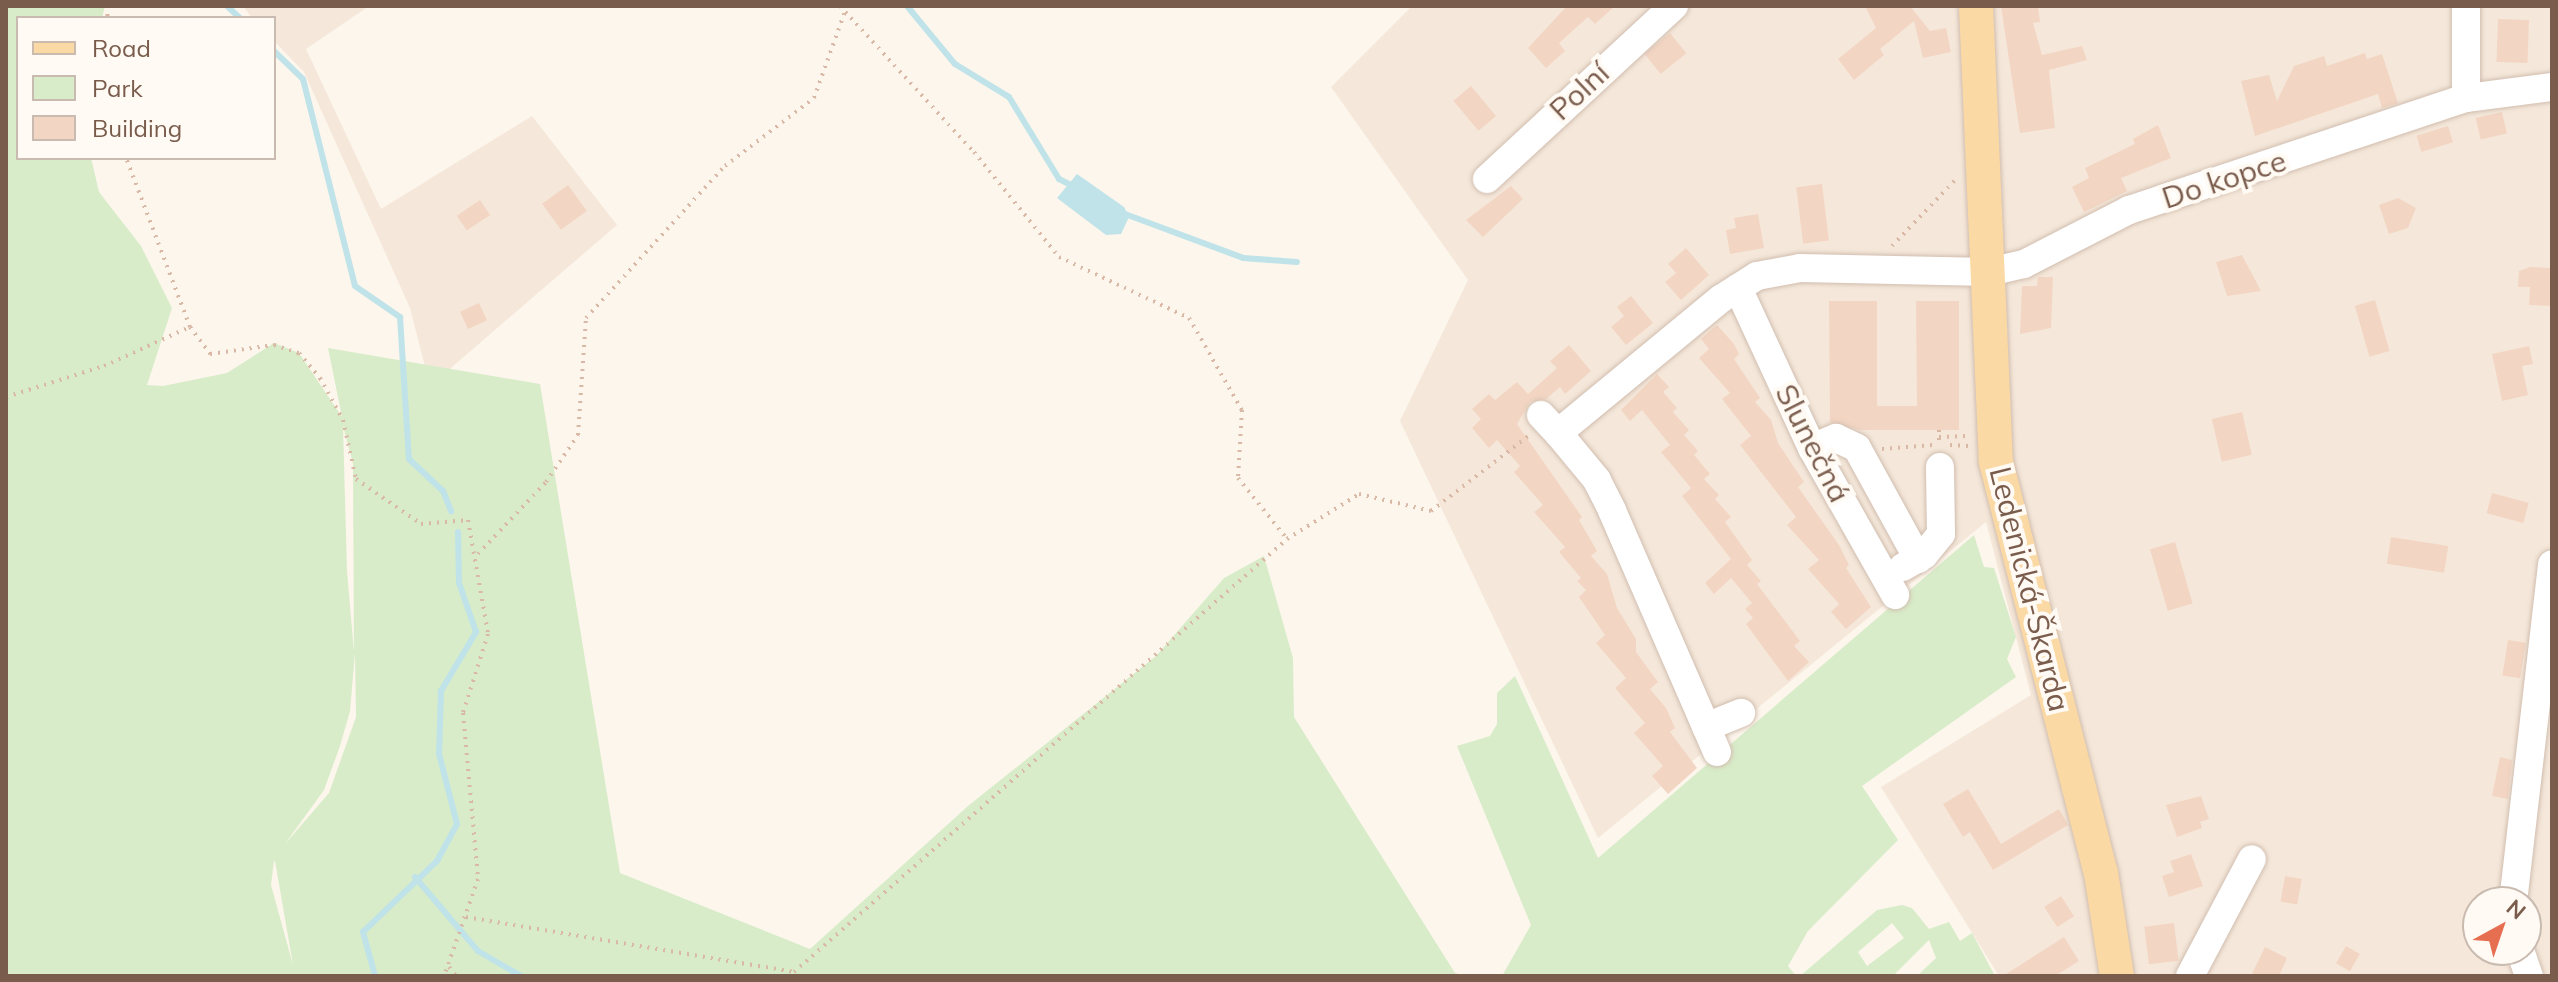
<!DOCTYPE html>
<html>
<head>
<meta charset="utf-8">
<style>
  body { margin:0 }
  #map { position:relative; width:2558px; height:982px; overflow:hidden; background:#fdf6ec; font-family:Mulish,sans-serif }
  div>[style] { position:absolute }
  .residential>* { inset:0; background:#f5e8da }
  .green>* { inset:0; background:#d8ecc9 }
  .water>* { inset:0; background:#bfe3e8 }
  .stream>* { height:6px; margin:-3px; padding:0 3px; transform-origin:3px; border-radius:3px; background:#bfe3e8 }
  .building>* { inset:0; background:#f3d5c3; transform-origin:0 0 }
  .path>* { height:4px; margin-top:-2px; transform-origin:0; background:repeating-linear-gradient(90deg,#d9b8a5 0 2px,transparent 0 8px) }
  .roads { filter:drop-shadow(0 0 2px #d1beb0) drop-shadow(0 0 2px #d1beb0) }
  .minor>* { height:28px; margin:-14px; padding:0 14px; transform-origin:14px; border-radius:14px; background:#fff }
  .major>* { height:34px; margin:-17px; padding:0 17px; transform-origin:17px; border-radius:17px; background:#fbd9a5 }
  span { translate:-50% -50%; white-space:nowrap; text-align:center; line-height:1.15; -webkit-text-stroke:8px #fffaf3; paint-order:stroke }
  .street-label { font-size:30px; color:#7a5c4d }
  .frame { position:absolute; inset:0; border:8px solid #7a5c4d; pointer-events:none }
  .legend { position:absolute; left:16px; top:16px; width:260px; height:144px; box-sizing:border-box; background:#fffaf3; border:2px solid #cabbb1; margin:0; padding:10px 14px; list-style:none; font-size:24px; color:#7a5c4d }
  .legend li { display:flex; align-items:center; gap:16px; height:40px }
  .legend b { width:40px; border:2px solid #cabbb1 }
  .north { position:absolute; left:2462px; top:886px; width:80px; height:80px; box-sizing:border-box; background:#fffaf3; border:2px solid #cabbb1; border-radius:50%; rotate:40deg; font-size:22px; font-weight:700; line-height:32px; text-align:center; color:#7a5c4d }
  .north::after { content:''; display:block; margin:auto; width:28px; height:36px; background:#e76f51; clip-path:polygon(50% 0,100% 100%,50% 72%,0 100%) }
</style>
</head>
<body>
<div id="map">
  <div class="residential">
    <div style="clip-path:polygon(243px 6px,369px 6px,306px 49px,381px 209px,532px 116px,617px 225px,430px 386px,410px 308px,304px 72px,274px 41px,274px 18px,252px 18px)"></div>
    <div style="clip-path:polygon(evenodd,1412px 6px,2552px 6px,2552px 976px,1999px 976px,1881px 787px,2031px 695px,1986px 522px,1598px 838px,1400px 421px,1468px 280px,1331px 87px,1412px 6px,2478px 902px,2526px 902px,2526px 950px,2478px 950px,2478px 902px)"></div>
  </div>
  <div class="green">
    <div style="clip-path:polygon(evenodd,6px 6px,105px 6px,102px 18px,18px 18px,18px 158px,91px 158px,99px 192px,141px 246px,172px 308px,147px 385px,163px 386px,227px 373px,274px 343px,299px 353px,342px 417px,328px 348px,540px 384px,620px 873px,810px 949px,968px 806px,1156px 656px,1224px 578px,1264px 556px,1293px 658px,1294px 717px,1455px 973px,1466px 976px,6px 976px,6px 6px,343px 426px,353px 464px,354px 652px,347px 571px,343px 426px,6px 6px,355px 653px,356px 717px,329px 793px,285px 844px,324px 790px,340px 746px,350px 711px,355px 653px,6px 6px,274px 861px,275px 861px,293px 965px,271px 885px,274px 861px)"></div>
    <div style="clip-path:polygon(1974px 535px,1984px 567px,1994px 568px,2016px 637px,2007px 659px,2016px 677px,1862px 786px,1898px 840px,1808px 931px,1788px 966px,1796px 976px,1502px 976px,1531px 925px,1457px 746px,1490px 736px,1497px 724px,1497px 693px,1515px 676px,1598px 858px)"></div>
    <div style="clip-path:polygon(evenodd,1902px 905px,1912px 908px,1929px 929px,1949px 922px,1960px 941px,1972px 933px,1995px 976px,1917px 976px,1936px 958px,1929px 940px,1893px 976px,1800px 976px,1877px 910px,1902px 905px,1892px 923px,1904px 938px,1867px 966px,1858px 952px,1892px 923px)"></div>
  </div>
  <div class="water">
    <div style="clip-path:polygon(1077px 174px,1124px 207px,1129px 217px,1121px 234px,1106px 235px,1057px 198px)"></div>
  </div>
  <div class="stream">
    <div style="left:227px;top:6px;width:18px;rotate:43deg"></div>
    <div style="left:907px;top:6px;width:75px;rotate:50.4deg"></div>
    <div style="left:955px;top:64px;width:63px;rotate:31.4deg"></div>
    <div style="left:1009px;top:97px;width:96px;rotate:58.6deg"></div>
    <div style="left:1059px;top:179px;width:16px;rotate:27deg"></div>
    <div style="left:274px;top:51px;width:40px;rotate:44deg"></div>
    <div style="left:303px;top:79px;width:213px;rotate:75.9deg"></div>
    <div style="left:355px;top:286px;width:55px;rotate:34.6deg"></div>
    <div style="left:400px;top:317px;width:142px;rotate:86.4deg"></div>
    <div style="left:409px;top:459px;width:47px;rotate:43.3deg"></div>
    <div style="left:443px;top:491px;width:22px;rotate:68deg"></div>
    <div style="left:1125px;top:214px;width:126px;rotate:20.4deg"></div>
    <div style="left:1243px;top:258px;width:54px;rotate:4.2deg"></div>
    <div style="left:415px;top:877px;width:97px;rotate:49.6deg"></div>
    <div style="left:478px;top:951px;width:50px;rotate:30.2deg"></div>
    <div style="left:375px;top:976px;width:46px;rotate:-105.3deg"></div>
    <div style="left:363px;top:932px;width:103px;rotate:-43.8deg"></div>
    <div style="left:437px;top:861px;width:42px;rotate:-61.6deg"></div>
    <div style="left:457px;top:824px;width:72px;rotate:-104.4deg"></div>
    <div style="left:439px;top:754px;width:63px;rotate:-88.2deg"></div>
    <div style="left:441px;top:691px;width:69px;rotate:-59.3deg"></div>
    <div style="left:476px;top:632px;width:52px;rotate:-109.1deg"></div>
    <div style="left:459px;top:583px;width:51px;rotate:-91.1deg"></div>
  </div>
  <div class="building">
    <div style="clip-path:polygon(1567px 6px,1615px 6px,1595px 24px,1588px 17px,1559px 43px,1565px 51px,1546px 68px,1528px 48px)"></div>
    <div style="clip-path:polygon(1865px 6px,1910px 6px,1930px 31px,1946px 28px,1951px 52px,1923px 58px,1914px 21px,1880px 49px,1884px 55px,1854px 80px,1838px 59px,1876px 28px)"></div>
    <div style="clip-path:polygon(2001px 6px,2038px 6px,2040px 22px,2033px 23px,2042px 55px,2082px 46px,2087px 60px,2049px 70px,2055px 128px,2020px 133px)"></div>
    <div style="left:2498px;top:19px;width:31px;height:43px;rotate:2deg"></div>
    <div style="left:1670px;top:33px;width:26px;height:33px;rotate:51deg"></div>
    <div style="clip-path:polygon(2365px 53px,2367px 59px,2382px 54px,2398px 103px,2382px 108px,2378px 94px,2255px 136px,2241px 81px,2269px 75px,2277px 101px,2294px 66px,2324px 56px,2327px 66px)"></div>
    <div style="left:1471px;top:86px;width:39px;height:23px;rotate:50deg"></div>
    <div style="left:2502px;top:112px;width:22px;height:27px;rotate:77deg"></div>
    <div style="clip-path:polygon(2158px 125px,2171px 158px,2121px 178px,2127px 191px,2084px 212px,2072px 187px,2089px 178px,2085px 168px,2135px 144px,2133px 139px)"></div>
    <div style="left:2448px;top:126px;width:17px;height:33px;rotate:73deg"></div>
    <div style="left:1822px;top:184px;width:57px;height:26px;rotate:83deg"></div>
    <div style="left:568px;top:185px;width:32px;height:32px;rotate:54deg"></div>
    <div style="clip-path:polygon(1511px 186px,1523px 199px,1483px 237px,1466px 220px)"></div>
    <div style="clip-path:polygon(2398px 198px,2416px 208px,2408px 228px,2389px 234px,2379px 205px)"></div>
    <div style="left:480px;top:200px;width:18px;height:28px;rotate:56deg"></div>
    <div style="clip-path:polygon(1758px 214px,1764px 248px,1730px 254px,1726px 230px,1736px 228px,1734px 218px)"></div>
    <div style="clip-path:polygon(1686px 248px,1709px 275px,1681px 300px,1665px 282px,1676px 273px,1668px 264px)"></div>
    <div style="clip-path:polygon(2242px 255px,2261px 291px,2227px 296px,2216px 262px)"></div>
    <div style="clip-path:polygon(2530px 267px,2552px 268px,2552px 306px,2529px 305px,2530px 287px,2518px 287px,2519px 271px)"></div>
    <div style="clip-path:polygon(2038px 277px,2053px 277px,2051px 328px,2020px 334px,2022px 286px,2037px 286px)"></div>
    <div style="clip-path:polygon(1631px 296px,1653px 323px,1626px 345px,1611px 327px,1624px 316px,1617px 307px)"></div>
    <div style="left:2375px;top:300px;width:53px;height:21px;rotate:74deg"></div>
    <div style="clip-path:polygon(1829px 301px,1877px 301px,1877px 406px,1917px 406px,1916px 301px,1959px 301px,1959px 430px,1860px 430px,1830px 422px)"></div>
    <div style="left:479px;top:303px;width:19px;height:21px;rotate:65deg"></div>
    <div style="clip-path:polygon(1717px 325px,1734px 344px,1739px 354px,1734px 359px,1760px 398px,1755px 402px,1771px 420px,1778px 443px,1804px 482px,1798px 487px,1839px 545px,1849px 565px,1846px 568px,1871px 607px,1846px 629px,1831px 612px,1839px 604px,1808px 569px,1819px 560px,1787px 525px,1796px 517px,1740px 445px,1751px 436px,1722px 399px,1730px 393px,1699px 358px,1709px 349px,1701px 339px)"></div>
    <div style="clip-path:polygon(1569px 345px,1591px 371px,1565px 394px,1560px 387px,1546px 399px,1530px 402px,1517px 424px,1582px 517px,1579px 520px,1597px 551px,1591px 556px,1607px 574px,1617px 608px,1636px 639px,1636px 652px,1658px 682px,1650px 689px,1666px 708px,1675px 728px,1670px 732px,1697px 768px,1668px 794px,1652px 776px,1663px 766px,1634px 733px,1645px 723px,1615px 688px,1626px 678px,1596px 643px,1605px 635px,1579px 597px,1586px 590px,1577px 581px,1581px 578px,1559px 552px,1565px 547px,1534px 512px,1543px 505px,1514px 472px,1520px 466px,1497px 440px,1489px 448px,1472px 428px,1481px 419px,1472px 409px,1489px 394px,1495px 400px,1517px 382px,1528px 394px,1557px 368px,1550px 361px)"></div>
    <div style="clip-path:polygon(2529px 346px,2533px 364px,2522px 366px,2528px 395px,2502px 401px,2492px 354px)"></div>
    <div style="clip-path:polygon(1657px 374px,1669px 387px,1663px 392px,1677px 408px,1673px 412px,1689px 430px,1684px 435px,1698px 451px,1694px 455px,1710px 474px,1704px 479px,1719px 495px,1715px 499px,1731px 517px,1725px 522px,1752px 560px,1747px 565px,1761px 581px,1757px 584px,1800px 641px,1794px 646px,1809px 662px,1788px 681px,1746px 624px,1753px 618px,1745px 609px,1752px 603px,1731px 578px,1714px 594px,1705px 583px,1731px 559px,1682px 496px,1691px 488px,1661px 452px,1670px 445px,1642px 410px,1630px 421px,1621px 410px)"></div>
    <div style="left:2242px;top:412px;width:44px;height:31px;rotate:77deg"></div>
    <div style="left:2492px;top:493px;width:38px;height:21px;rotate:15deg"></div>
    <div style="left:2391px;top:537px;width:58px;height:27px;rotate:9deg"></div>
    <div style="left:2175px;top:542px;width:64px;height:26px;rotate:74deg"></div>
    <div style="left:2508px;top:640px;width:18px;height:36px;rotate:9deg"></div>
    <div style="clip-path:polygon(2500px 757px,2512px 760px,2508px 799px,2492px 796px)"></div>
    <div style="clip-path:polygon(1968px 789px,2001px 844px,2059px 809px,2068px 825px,1993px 870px,1970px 832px,1963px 837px,1943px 804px)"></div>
    <div style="clip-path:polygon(2201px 796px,2209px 819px,2200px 822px,2202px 828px,2177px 837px,2166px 805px)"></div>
    <div style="clip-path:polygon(2191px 854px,2203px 886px,2169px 897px,2162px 876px,2174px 872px,2170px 861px)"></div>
    <div style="left:2285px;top:876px;width:17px;height:26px;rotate:10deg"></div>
    <div style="left:2061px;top:896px;width:24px;height:20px;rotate:57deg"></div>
    <div style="left:2174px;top:923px;width:38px;height:30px;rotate:83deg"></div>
    <div style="clip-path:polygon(2064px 937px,2079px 961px,2055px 976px,2003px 976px)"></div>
    <div style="left:2346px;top:946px;width:16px;height:20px;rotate:30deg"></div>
    <div style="clip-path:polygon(2265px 947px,2287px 958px,2279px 976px,2251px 976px)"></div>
  </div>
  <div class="path">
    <div style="left:106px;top:6px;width:12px;rotate:81deg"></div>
    <div style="left:840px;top:6px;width:198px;rotate:47.5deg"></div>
    <div style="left:974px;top:152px;width:135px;rotate:51deg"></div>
    <div style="left:1059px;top:257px;width:144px;rotate:25.1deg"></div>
    <div style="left:1189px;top:318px;width:106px;rotate:60.1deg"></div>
    <div style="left:1242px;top:410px;width:68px;rotate:93.4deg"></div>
    <div style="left:1238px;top:478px;width:78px;rotate:51.2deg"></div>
    <div style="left:1892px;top:246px;width:95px;rotate:-46.3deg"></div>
    <div style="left:190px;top:327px;width:34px;rotate:53deg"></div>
    <div style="left:210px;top:354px;width:65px;rotate:-8deg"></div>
    <div style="left:274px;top:345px;width:26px;rotate:18deg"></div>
    <div style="left:299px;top:353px;width:33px;rotate:50deg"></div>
    <div style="left:320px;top:378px;width:48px;rotate:61.3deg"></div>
    <div style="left:343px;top:420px;width:60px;rotate:77.6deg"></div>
    <div style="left:356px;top:479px;width:79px;rotate:34.7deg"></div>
    <div style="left:421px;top:524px;width:47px;rotate:-4.9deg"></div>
    <div style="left:468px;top:520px;width:116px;rotate:80deg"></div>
    <div style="left:488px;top:634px;width:83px;rotate:107.6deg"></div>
    <div style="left:463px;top:713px;width:167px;rotate:84.8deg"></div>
    <div style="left:478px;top:879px;width:103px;rotate:109.3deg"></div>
    <div style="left:6px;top:397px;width:103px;rotate:-17.6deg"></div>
    <div style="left:104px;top:366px;width:94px;rotate:-24.4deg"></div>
    <div style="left:190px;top:327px;width:181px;rotate:-110.7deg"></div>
    <div style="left:1939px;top:430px;width:15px;rotate:90deg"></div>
    <div style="left:1939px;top:437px;width:28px;rotate:-2deg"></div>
    <div style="left:1950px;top:445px;width:19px;rotate:3deg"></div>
    <div style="left:1882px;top:449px;width:51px;rotate:-4.5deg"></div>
    <div style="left:478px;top:554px;width:99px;rotate:-46.6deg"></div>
    <div style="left:546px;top:482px;width:57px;rotate:-55.8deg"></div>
    <div style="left:578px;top:435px;width:117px;rotate:-86.1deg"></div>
    <div style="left:586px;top:318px;width:206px;rotate:-47.6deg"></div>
    <div style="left:725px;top:166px;width:112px;rotate:-37.4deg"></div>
    <div style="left:814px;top:98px;width:98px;rotate:-70.3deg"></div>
    <div style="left:466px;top:917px;width:333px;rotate:9.5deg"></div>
    <div style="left:794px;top:972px;width:656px;rotate:-41.29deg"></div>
    <div style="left:1287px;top:539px;width:85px;rotate:-32deg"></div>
    <div style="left:1359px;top:494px;width:74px;rotate:13.3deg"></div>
    <div style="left:1431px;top:511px;width:126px;rotate:-37.6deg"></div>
    <div style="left:449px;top:967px;width:11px;rotate:52deg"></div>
  </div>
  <div class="roads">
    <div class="minor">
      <div style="left:2466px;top:98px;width:92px;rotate:-90deg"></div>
      <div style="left:1487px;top:179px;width:255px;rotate:-42.8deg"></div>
      <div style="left:1738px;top:288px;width:176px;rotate:65.2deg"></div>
      <div style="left:1812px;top:448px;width:169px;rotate:60.5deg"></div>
      <div style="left:1541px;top:415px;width:25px;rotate:47deg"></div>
      <div style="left:1812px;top:448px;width:26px;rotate:-23deg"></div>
      <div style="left:1836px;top:438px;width:23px;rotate:25deg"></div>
      <div style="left:1857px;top:448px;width:127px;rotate:61.2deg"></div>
      <div style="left:1903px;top:567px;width:24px;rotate:-30deg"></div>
      <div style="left:1924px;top:555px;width:27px;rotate:-51deg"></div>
      <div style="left:1941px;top:534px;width:67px;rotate:-90.9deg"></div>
      <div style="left:1706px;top:727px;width:38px;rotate:-22deg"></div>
      <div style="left:1717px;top:752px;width:264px;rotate:-113.5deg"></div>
      <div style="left:1612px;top:510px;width:34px;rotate:-117deg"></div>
      <div style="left:1597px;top:480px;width:61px;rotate:-129.7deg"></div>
      <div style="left:1558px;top:433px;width:212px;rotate:-39.5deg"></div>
      <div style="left:1722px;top:298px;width:41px;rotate:-32.2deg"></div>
      <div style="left:1757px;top:276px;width:44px;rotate:-10.5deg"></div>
      <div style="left:1800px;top:268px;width:189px;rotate:1.2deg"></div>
      <div style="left:1989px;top:272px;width:36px;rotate:-13deg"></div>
      <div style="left:2024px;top:264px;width:118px;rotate:-27.2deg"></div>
      <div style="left:2129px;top:210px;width:355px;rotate:-18.4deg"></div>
      <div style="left:2466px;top:98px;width:87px;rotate:-7.3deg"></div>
      <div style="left:2513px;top:902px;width:340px;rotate:-83.4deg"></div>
      <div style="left:2520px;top:950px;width:28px;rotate:71deg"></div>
      <div style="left:2190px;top:976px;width:132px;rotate:-62.1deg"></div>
    </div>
    <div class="major">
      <div style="left:1976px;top:6px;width:456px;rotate:87.5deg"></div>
      <div style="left:1996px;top:462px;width:424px;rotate:75.7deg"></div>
      <div style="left:2101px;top:873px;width:104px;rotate:81.2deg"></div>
    </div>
  </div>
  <div class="street-label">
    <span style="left:1579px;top:91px;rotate:-43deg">Polní</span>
    <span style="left:2224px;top:179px;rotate:-18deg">Do kopce</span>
    <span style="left:1813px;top:443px;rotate:63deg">Slunečná</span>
    <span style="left:2030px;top:589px;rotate:76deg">Ledenická-Škarda</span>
  </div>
  <div class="frame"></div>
  <ul class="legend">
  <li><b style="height:10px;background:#fbd9a5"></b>Road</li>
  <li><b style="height:22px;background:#d8ecc9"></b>Park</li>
  <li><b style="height:22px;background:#f3d5c3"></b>Building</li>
  </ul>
  <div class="north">N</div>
</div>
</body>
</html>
